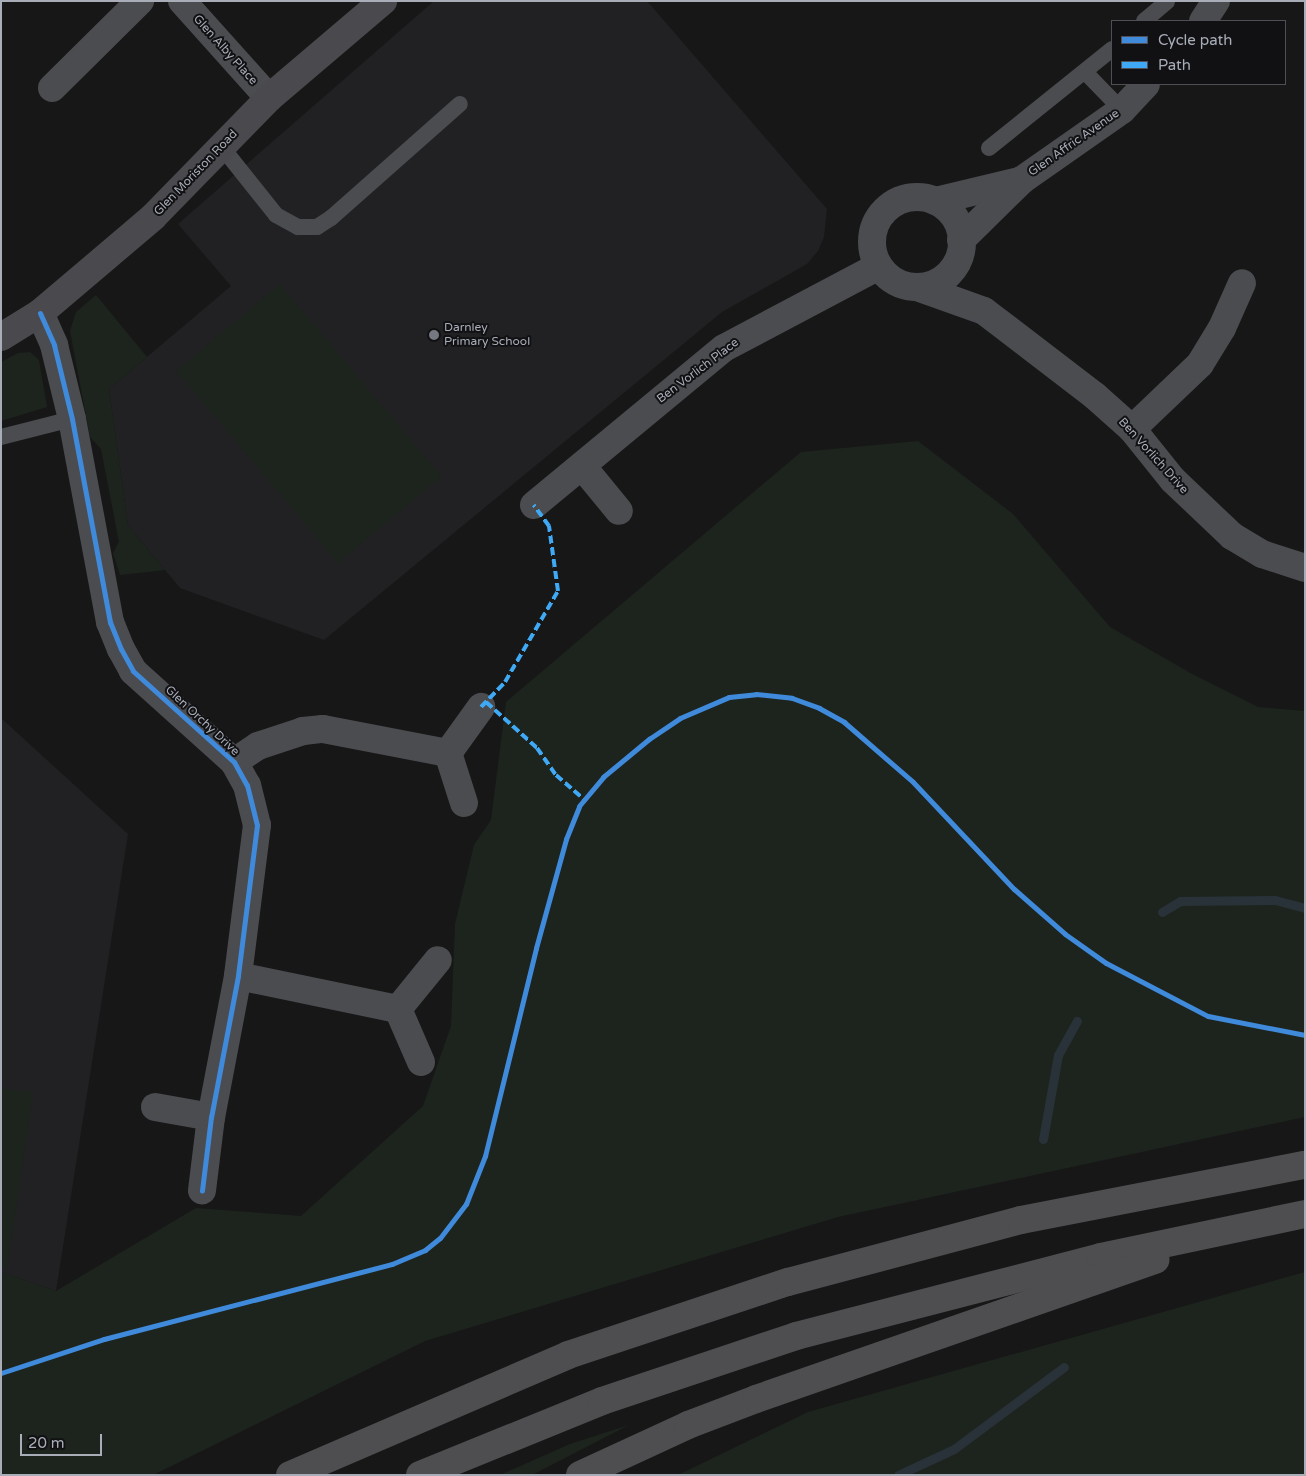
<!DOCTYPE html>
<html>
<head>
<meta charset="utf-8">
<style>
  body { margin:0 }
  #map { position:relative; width:1306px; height:1476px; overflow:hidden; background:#171717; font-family:"Varela Round",sans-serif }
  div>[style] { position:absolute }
  .built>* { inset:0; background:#212123 }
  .green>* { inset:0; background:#1d241e; transform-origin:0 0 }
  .stream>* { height:9px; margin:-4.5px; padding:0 4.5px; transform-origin:4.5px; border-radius:4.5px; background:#2a3239 }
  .lane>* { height:16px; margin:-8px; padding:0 8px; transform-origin:8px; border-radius:8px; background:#4b4c50 }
  .street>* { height:28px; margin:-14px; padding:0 14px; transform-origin:14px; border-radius:14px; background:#4b4c50 }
  .street>.ring { margin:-14px; padding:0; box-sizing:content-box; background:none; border:28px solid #4b4c50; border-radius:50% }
  .secondary>* { height:28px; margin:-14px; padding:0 14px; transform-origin:14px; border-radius:14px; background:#4a4a4e }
  .highway>* { height:28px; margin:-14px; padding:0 14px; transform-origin:14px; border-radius:14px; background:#4e4e51 }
  .quiet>* { height:4px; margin-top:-2px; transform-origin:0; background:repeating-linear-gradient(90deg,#3fa9f5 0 8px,transparent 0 12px) }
  .cycleway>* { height:5px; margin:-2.5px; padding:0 2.5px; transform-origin:2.5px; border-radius:2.5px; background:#408adc }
  .dots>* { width:14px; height:14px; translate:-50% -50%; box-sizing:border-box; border:2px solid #111113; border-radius:50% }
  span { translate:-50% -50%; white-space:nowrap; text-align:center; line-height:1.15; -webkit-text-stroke:4px #111113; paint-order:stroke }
  .street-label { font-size:12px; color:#a8adb8 }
  .poi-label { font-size:12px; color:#a8adb8 }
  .left { translate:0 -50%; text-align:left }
  .frame { position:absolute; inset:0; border:2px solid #a8adb8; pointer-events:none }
  .legend { position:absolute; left:1111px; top:20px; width:175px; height:65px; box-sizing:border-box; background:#111113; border:1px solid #4d4f55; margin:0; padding:6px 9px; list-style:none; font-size:15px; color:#a8adb8 }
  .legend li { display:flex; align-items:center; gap:10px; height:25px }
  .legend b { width:25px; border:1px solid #4d4f55 }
  .scale { position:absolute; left:20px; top:1434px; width:82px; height:22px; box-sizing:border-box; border:2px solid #a8adb8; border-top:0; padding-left:6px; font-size:15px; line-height:18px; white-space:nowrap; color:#a8adb8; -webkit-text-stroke:4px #111113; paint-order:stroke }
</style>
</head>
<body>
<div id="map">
  <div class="built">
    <div style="clip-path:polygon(434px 1px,647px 1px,827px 209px,824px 237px,818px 251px,807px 264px,722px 312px,324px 640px,180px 588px,128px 525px,109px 389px,231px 286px,178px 224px)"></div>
    <div style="clip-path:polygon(1px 718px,128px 834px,56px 1291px,1px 1272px)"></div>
  </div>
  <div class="green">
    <div style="left:280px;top:284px;width:251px;height:135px;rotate:50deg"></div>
    <div style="clip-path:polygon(96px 295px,147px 357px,109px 389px,128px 525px,165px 570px,120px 575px,113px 553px,119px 542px,101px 449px,90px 437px,70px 331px,76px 312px)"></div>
    <div style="clip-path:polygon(30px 352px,39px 360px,47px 407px,1px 421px,1px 362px,18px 353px)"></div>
    <div style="clip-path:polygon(918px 441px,1013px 514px,1110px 627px,1194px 675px,1258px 707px,1305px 711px,1305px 1117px,838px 1217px,425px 1341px,153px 1475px,1px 1475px,1px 1272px,56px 1291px,196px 1208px,301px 1216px,423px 1106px,451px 1026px,455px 924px,474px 845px,491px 820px,506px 702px,801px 452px)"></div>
    <div style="clip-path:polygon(1px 1088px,33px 1092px,7px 1270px,1px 1269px)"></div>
    <div style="clip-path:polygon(1305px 1272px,1305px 1475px,678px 1475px,808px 1412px)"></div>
    <div style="clip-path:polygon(629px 1425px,532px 1475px,500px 1475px,570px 1444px)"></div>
  </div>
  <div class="stream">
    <div style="left:1162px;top:912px;width:21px;rotate:-31deg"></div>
    <div style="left:1180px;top:901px;width:95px;rotate:-0.6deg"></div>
    <div style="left:1275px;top:900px;width:31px;rotate:15deg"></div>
    <div style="left:1043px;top:1139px;width:85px;rotate:-79.9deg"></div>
    <div style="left:1058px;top:1055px;width:39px;rotate:-61deg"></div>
    <div style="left:898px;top:1475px;width:62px;rotate:-24.9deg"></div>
    <div style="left:954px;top:1449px;width:137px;rotate:-36.7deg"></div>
  </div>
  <div class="lane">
    <div style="left:1144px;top:21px;width:30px;rotate:-40deg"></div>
    <div style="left:1085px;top:72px;width:53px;rotate:45.8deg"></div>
    <div style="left:221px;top:146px;width:88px;rotate:51.4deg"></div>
    <div style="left:276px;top:215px;width:25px;rotate:29deg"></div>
    <div style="left:298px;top:227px;width:19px"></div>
    <div style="left:317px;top:227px;width:17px;rotate:-33deg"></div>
    <div style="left:331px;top:218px;width:172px;rotate:-41.5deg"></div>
    <div style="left:989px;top:148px;width:158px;rotate:-38.8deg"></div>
    <div style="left:1px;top:437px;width:73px;rotate:-14.2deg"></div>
  </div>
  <div class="street">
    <div style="left:182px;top:1px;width:130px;rotate:48.1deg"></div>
    <div style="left:1203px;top:21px;width:24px;rotate:-57deg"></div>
    <div style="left:52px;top:88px;width:124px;rotate:-44.7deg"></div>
    <div class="ring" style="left:872px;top:197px;width:62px;height:62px"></div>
    <div style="left:935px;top:201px;width:86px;rotate:-13.4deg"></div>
    <div style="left:961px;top:240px;width:86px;rotate:-44.5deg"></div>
    <div style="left:1022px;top:180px;width:122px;rotate:-35deg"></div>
    <div style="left:1122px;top:110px;width:35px;rotate:-47deg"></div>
    <div style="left:917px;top:287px;width:71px;rotate:19.7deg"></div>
    <div style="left:984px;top:311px;width:140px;rotate:37.4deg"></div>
    <div style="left:1095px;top:396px;width:50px;rotate:41.7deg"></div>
    <div style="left:1132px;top:429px;width:65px;rotate:51.2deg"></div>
    <div style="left:1173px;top:480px;width:81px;rotate:43.5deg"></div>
    <div style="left:1232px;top:536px;width:35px;rotate:31deg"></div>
    <div style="left:1262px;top:554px;width:45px;rotate:18deg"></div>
    <div style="left:40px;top:313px;width:35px;rotate:66deg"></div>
    <div style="left:54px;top:345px;width:76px;rotate:76.3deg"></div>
    <div style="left:72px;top:419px;width:207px;rotate:79.4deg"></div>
    <div style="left:110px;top:622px;width:29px;rotate:68deg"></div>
    <div style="left:121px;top:649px;width:25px;rotate:61deg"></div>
    <div style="left:133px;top:671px;width:136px;rotate:42deg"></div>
    <div style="left:234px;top:762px;width:26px;rotate:61deg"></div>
    <div style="left:247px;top:785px;width:41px;rotate:76deg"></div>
    <div style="left:257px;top:825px;width:152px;rotate:97.2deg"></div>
    <div style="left:238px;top:976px;width:144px;rotate:100.8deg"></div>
    <div style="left:211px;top:1117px;width:74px;rotate:97deg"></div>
    <div style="left:1132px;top:429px;width:94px;rotate:-43.7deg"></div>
    <div style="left:1200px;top:364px;width:42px;rotate:-58.6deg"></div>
    <div style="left:1222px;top:328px;width:49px;rotate:-66deg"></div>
    <div style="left:582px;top:466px;width:58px;rotate:50.6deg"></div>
    <div style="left:534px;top:505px;width:246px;rotate:-39.6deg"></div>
    <div style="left:724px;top:348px;width:175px;rotate:-27.9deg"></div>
    <div style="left:234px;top:762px;width:29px;rotate:-34deg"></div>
    <div style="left:258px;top:746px;width:47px;rotate:-18.4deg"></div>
    <div style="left:303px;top:731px;width:20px;rotate:-6deg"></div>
    <div style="left:323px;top:729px;width:127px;rotate:10.9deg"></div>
    <div style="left:464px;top:803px;width:52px;rotate:-107.7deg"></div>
    <div style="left:448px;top:753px;width:57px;rotate:-54.3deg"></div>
    <div style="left:238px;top:976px;width:163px;rotate:11.7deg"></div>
    <div style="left:421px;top:1062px;width:58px;rotate:-113.5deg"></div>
    <div style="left:398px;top:1009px;width:63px;rotate:-50.8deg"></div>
    <div style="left:155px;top:1107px;width:57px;rotate:10.1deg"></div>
  </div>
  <div class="secondary">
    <div style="left:1px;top:337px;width:46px;rotate:-31.6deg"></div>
    <div style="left:40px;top:313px;width:148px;rotate:-40.3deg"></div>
    <div style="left:153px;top:217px;width:166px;rotate:-45.7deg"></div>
    <div style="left:269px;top:98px;width:150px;rotate:-40.4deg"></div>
  </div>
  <div class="highway">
    <div style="left:290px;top:1475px;width:303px;rotate:-23.3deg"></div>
    <div style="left:568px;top:1355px;width:232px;rotate:-18.4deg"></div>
    <div style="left:788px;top:1282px;width:241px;rotate:-14.9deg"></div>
    <div style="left:1021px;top:1220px;width:289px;rotate:-11deg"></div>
    <div style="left:420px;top:1475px;width:196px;rotate:-22.1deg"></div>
    <div style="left:602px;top:1401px;width:205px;rotate:-18.5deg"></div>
    <div style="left:796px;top:1336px;width:315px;rotate:-14.5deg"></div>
    <div style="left:1101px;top:1257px;width:208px;rotate:-11.9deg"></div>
    <div style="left:580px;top:1475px;width:119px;rotate:-24.8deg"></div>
    <div style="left:688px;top:1425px;width:73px;rotate:-20.9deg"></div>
    <div style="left:756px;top:1399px;width:423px;rotate:-19.2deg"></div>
  </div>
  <div class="quiet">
    <div style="left:486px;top:702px;width:69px;rotate:42deg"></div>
    <div style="left:537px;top:748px;width:33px;rotate:55deg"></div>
    <div style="left:556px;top:775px;width:37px;rotate:41deg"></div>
    <div style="left:481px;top:707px;width:35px;rotate:-46deg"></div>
    <div style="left:505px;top:682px;width:105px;rotate:-59.8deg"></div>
    <div style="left:558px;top:591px;width:66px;rotate:-97.9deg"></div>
    <div style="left:549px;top:526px;width:26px;rotate:-126deg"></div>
  </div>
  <div class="cycleway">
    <div style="left:40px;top:313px;width:35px;rotate:66deg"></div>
    <div style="left:54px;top:345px;width:76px;rotate:76.3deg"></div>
    <div style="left:72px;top:419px;width:207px;rotate:79.4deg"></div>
    <div style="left:110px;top:622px;width:29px;rotate:68deg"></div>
    <div style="left:121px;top:649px;width:25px;rotate:61deg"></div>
    <div style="left:133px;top:671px;width:136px;rotate:42deg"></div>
    <div style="left:234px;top:762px;width:26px;rotate:61deg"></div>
    <div style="left:247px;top:785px;width:41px;rotate:76deg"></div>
    <div style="left:257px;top:825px;width:152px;rotate:97.2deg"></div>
    <div style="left:238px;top:976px;width:144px;rotate:100.8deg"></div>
    <div style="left:211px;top:1117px;width:74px;rotate:97deg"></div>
    <div style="left:1px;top:1373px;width:108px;rotate:-18.3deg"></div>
    <div style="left:104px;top:1339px;width:298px;rotate:-14.6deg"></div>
    <div style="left:392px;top:1264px;width:36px;rotate:-23deg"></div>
    <div style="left:425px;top:1250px;width:19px;rotate:-39deg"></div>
    <div style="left:440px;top:1238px;width:43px;rotate:-52.6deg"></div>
    <div style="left:466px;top:1204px;width:52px;rotate:-68.4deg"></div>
    <div style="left:485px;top:1156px;width:214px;rotate:-76.2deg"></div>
    <div style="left:536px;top:948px;width:113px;rotate:-74.6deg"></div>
    <div style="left:566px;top:839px;width:35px;rotate:-68deg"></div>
    <div style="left:579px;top:806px;width:38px;rotate:-50deg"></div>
    <div style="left:603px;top:777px;width:60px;rotate:-39.6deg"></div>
    <div style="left:649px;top:739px;width:37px;rotate:-34deg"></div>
    <div style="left:680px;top:718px;width:53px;rotate:-23.2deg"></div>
    <div style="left:729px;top:697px;width:27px;rotate:-6deg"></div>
    <div style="left:756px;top:694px;width:36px;rotate:6deg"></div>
    <div style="left:792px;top:698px;width:29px;rotate:20deg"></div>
    <div style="left:819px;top:708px;width:29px;rotate:29deg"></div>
    <div style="left:844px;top:722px;width:91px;rotate:41deg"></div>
    <div style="left:913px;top:782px;width:147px;rotate:46.7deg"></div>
    <div style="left:1014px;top:889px;width:68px;rotate:41.4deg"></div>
    <div style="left:1065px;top:934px;width:50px;rotate:35.3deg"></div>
    <div style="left:1106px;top:963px;width:115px;rotate:27.5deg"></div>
    <div style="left:1208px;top:1016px;width:99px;rotate:11.1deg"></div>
  </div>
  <div class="dots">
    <div style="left:434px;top:335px;background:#757880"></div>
  </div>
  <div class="street-label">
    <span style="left:225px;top:50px;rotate:48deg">Glen Alby Place</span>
    <span style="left:1074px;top:143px;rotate:-35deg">Glen Affric Avenue</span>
    <span style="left:196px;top:173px;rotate:-46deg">Glen Moriston Road</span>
    <span style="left:698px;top:371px;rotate:-37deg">Ben Vorlich Place</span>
    <span style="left:1153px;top:456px;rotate:48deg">Ben Vorlich Drive</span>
    <span style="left:202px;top:721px;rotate:43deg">Glen Orchy Drive</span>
  </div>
  <div class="poi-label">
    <span class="left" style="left:444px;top:335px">Darnley<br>Primary School</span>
  </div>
  <div class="frame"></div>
  <ul class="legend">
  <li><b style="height:6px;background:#408adc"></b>Cycle path</li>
  <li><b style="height:6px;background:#3fa9f5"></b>Path</li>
  </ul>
  <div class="scale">20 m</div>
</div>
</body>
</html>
